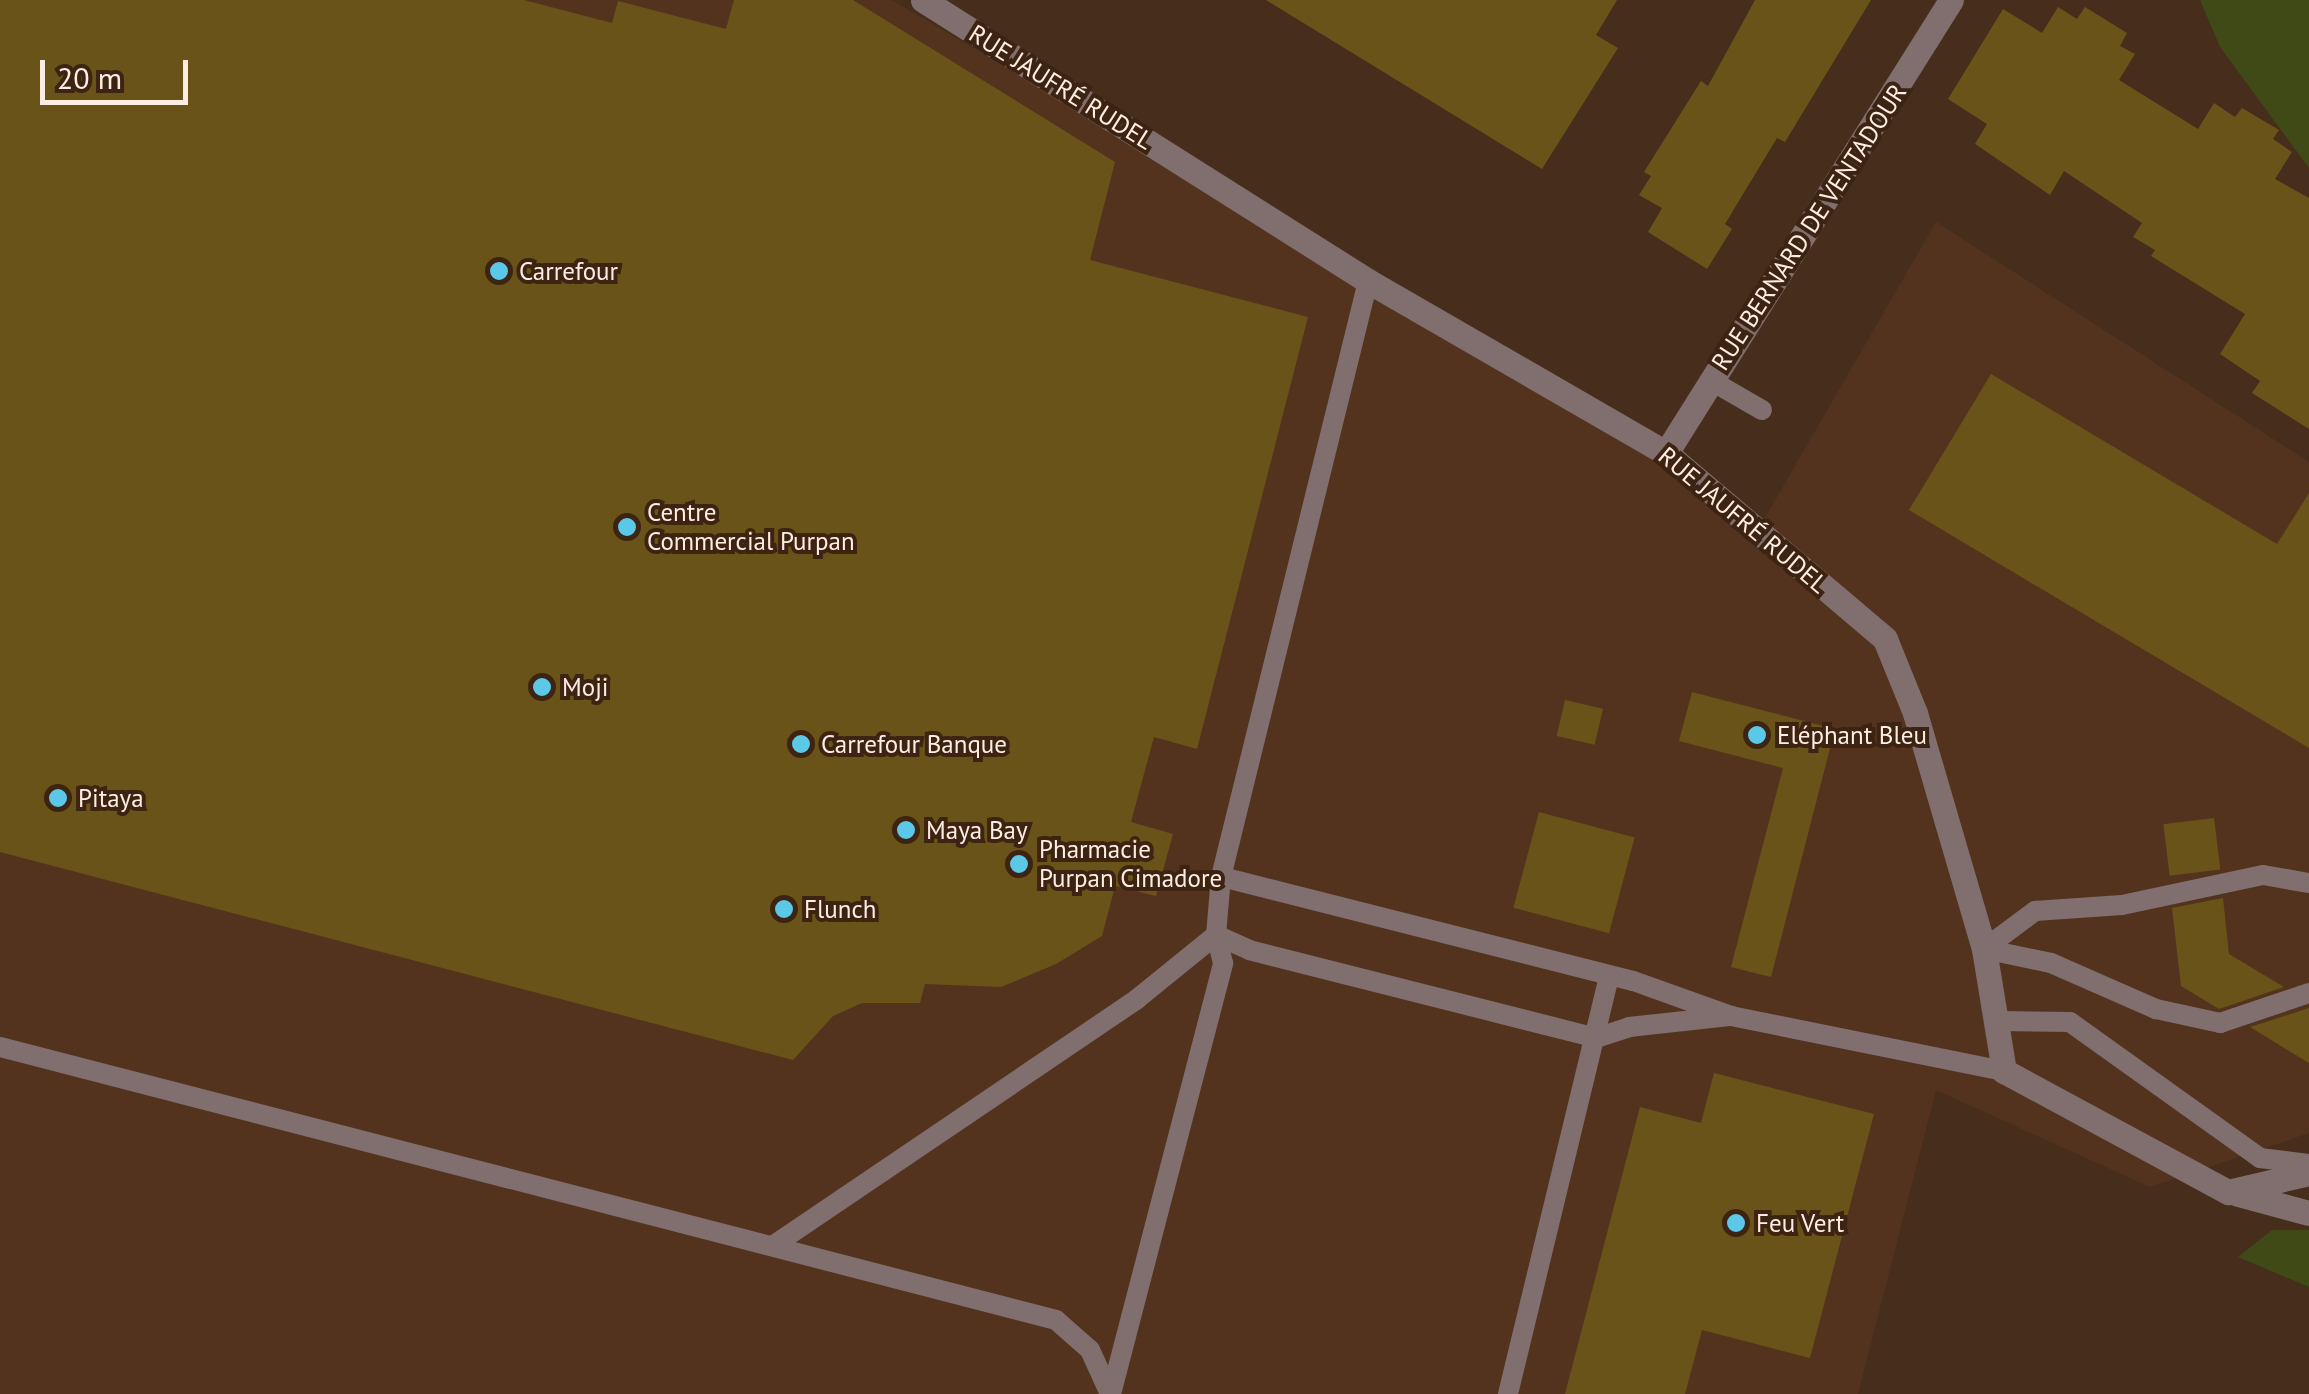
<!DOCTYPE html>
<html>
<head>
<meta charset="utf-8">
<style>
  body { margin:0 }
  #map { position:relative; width:2309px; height:1394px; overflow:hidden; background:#472d1c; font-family:"PT Sans",sans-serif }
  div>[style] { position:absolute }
  .built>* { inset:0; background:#54331e }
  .green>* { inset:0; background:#404a16 }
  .building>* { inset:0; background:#6a5318; transform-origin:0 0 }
  .lane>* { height:20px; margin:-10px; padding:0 10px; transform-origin:10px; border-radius:10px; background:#806f6e }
  .street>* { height:25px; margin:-12.5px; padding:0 12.5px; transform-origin:12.5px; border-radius:12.5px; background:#806f6e }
  .dots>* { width:28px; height:28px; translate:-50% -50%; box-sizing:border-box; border:5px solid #3d2312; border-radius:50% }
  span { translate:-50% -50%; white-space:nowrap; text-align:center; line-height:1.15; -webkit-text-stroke:8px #3d2312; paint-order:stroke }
  .street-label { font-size:25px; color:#ffede3 }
  .poi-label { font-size:25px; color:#ffede3 }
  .left { translate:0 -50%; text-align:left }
  .scale { position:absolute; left:40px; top:60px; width:148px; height:45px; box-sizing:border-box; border:5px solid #ffede3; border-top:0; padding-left:12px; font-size:30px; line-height:35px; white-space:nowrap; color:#ffede3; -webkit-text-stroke:8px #3d2312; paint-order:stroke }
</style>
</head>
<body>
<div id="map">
  <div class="built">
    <div style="clip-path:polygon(0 0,892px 0,1626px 432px,1755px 535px,1936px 222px,2309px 462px,2309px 1133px,2150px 1187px,1936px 1090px,1858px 1394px,0 1394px)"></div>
  </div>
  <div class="green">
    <div style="clip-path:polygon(2200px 0,2309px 0,2309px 168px,2220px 47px)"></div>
    <div style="clip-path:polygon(2272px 1230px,2309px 1230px,2309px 1287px,2238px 1257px)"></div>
  </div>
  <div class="building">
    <div style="clip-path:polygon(0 0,524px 0,612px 23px,618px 1px,726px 29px,734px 0,853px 0,1115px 162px,1090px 260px,1308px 317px,1197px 749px,1154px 737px,1131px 822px,1173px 834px,1156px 896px,1115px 886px,1102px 936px,1056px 964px,1001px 987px,925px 984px,920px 1003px,862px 1003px,833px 1016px,793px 1060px,0 852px)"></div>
    <div style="clip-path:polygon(1266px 0,1617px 0,1596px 35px,1618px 48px,1542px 169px)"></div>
    <div style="clip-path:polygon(1755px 0,1871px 0,1785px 142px,1777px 138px,1725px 224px,1732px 229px,1707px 269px,1648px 232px,1662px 208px,1639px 195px,1651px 176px,1644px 172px,1701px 81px,1708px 86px)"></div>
    <div style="clip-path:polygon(2058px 7px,2077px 19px,2085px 7px,2127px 33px,2120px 46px,2135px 54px,2119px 80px,2198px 129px,2214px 103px,2235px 117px,2242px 108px,2279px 130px,2273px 139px,2292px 152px,2275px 179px,2309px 198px,2309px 429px,2252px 393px,2260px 381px,2220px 354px,2245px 314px,2151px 256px,2155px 250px,2133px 237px,2142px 223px,2064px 171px,2050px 195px,1975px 144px,1987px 124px,1948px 99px,2003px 9px,2042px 33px)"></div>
    <div style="clip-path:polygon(1991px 374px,2277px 544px,2309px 493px,2309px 748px,1909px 510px)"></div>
    <div style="clip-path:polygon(1692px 692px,1835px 729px,1771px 977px,1731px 967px,1783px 768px,1679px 741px)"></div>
    <div style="left:1565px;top:700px;width:39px;height:37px;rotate:13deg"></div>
    <div style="left:1539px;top:812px;width:99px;height:99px;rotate:15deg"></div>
    <div style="left:2214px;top:818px;width:52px;height:51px;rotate:83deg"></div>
    <div style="clip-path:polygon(2223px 898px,2229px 954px,2284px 987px,2219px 1009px,2181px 986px,2172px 908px)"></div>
    <div style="clip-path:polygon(2309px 1008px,2309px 1063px,2250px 1027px)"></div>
    <div style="clip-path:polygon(1714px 1073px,1874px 1114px,1810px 1358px,1702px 1330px,1685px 1394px,1565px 1394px,1640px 1107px,1701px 1123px)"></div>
  </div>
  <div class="lane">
    <div style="left:1710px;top:380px;width:60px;rotate:30deg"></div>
    <div style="left:1216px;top:935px;width:36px;rotate:24deg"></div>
    <div style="left:1249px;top:950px;width:358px;rotate:14.2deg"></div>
    <div style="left:1596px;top:1038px;width:35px;rotate:-18deg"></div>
    <div style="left:1629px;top:1027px;width:103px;rotate:-6.2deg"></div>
    <div style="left:1731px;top:1016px;width:104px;rotate:-160.3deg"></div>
    <div style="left:1633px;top:981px;width:425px;rotate:-165.8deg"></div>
    <div style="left:1984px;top:949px;width:68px;rotate:11.8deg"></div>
    <div style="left:2051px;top:963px;width:115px;rotate:23.7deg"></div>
    <div style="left:2156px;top:1009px;width:66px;rotate:12.3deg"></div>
    <div style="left:2220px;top:1023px;width:94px;rotate:-18.6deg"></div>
    <div style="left:1984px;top:949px;width:64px;rotate:-36.7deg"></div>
    <div style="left:2035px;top:911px;width:87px;rotate:-3.9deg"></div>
    <div style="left:2122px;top:905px;width:144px;rotate:-12deg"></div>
    <div style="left:2263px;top:875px;width:47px;rotate:9.9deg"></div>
    <div style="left:1731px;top:1016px;width:278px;rotate:11.4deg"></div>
    <div style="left:1996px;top:1021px;width:74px;rotate:0.8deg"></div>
    <div style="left:2070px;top:1022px;width:234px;rotate:35.6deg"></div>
    <div style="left:2260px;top:1158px;width:49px;rotate:7deg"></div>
    <div style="left:0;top:1047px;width:1091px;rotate:14.49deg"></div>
    <div style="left:1056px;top:1320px;width:45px;rotate:41.4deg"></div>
    <div style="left:1090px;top:1350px;width:48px;rotate:65.6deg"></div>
    <div style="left:774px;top:1245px;width:439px;rotate:-34.1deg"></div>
    <div style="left:1137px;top:999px;width:102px;rotate:-39deg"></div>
    <div style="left:1111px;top:1394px;width:445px;rotate:-75.4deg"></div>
    <div style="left:1223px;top:963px;width:29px;rotate:-104deg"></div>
    <div style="left:1216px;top:935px;width:58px;rotate:-85.1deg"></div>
    <div style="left:1221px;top:877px;width:614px;rotate:-76.14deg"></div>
    <div style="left:1508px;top:1394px;width:430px;rotate:-76.4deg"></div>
  </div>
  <div class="street">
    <div style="left:923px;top:0;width:526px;rotate:32.27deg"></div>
    <div style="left:1368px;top:281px;width:344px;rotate:30deg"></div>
    <div style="left:1666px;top:453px;width:287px;rotate:40.3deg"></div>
    <div style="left:1885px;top:639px;width:80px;rotate:67.9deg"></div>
    <div style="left:1915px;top:713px;width:246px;rotate:73.7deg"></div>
    <div style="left:1984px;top:949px;width:124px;rotate:80.7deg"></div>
    <div style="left:2004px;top:1071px;width:255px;rotate:28.4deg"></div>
    <div style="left:2228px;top:1192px;width:83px;rotate:-13.2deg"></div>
    <div style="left:1666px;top:453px;width:535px;rotate:-57.82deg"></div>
    <div style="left:2238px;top:1194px;width:73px;rotate:15deg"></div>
  </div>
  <div class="dots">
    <div style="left:499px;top:271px;background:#5bc8e7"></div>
    <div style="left:627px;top:527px;background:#5bc8e7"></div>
    <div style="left:542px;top:687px;background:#5bc8e7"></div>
    <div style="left:1757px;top:735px;background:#5bc8e7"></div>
    <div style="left:801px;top:744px;background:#5bc8e7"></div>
    <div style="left:58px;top:798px;background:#5bc8e7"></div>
    <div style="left:906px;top:830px;background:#5bc8e7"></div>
    <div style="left:1019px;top:864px;background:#5bc8e7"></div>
    <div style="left:784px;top:909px;background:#5bc8e7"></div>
    <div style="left:1736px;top:1223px;background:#5bc8e7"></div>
  </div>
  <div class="street-label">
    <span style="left:1061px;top:87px;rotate:32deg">RUE JAUFRÉ RUDEL</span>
    <span style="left:1809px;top:227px;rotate:-57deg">RUE BERNARD DE VENTADOUR</span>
    <span style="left:1743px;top:520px;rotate:40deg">RUE JAUFRÉ RUDEL</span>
  </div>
  <div class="poi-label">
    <span class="left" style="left:519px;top:271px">Carrefour</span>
    <span class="left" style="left:647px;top:527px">Centre<br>Commercial Purpan</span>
    <span class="left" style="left:562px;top:687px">Moji</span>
    <span class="left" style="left:1777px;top:735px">Eléphant Bleu</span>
    <span class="left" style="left:821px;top:744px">Carrefour Banque</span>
    <span class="left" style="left:78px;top:798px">Pitaya</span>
    <span class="left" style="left:926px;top:830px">Maya Bay</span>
    <span class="left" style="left:1039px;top:864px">Pharmacie<br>Purpan Cimadore</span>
    <span class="left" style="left:804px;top:909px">Flunch</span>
    <span class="left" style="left:1756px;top:1223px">Feu Vert</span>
  </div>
  <div class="scale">20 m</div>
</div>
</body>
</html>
